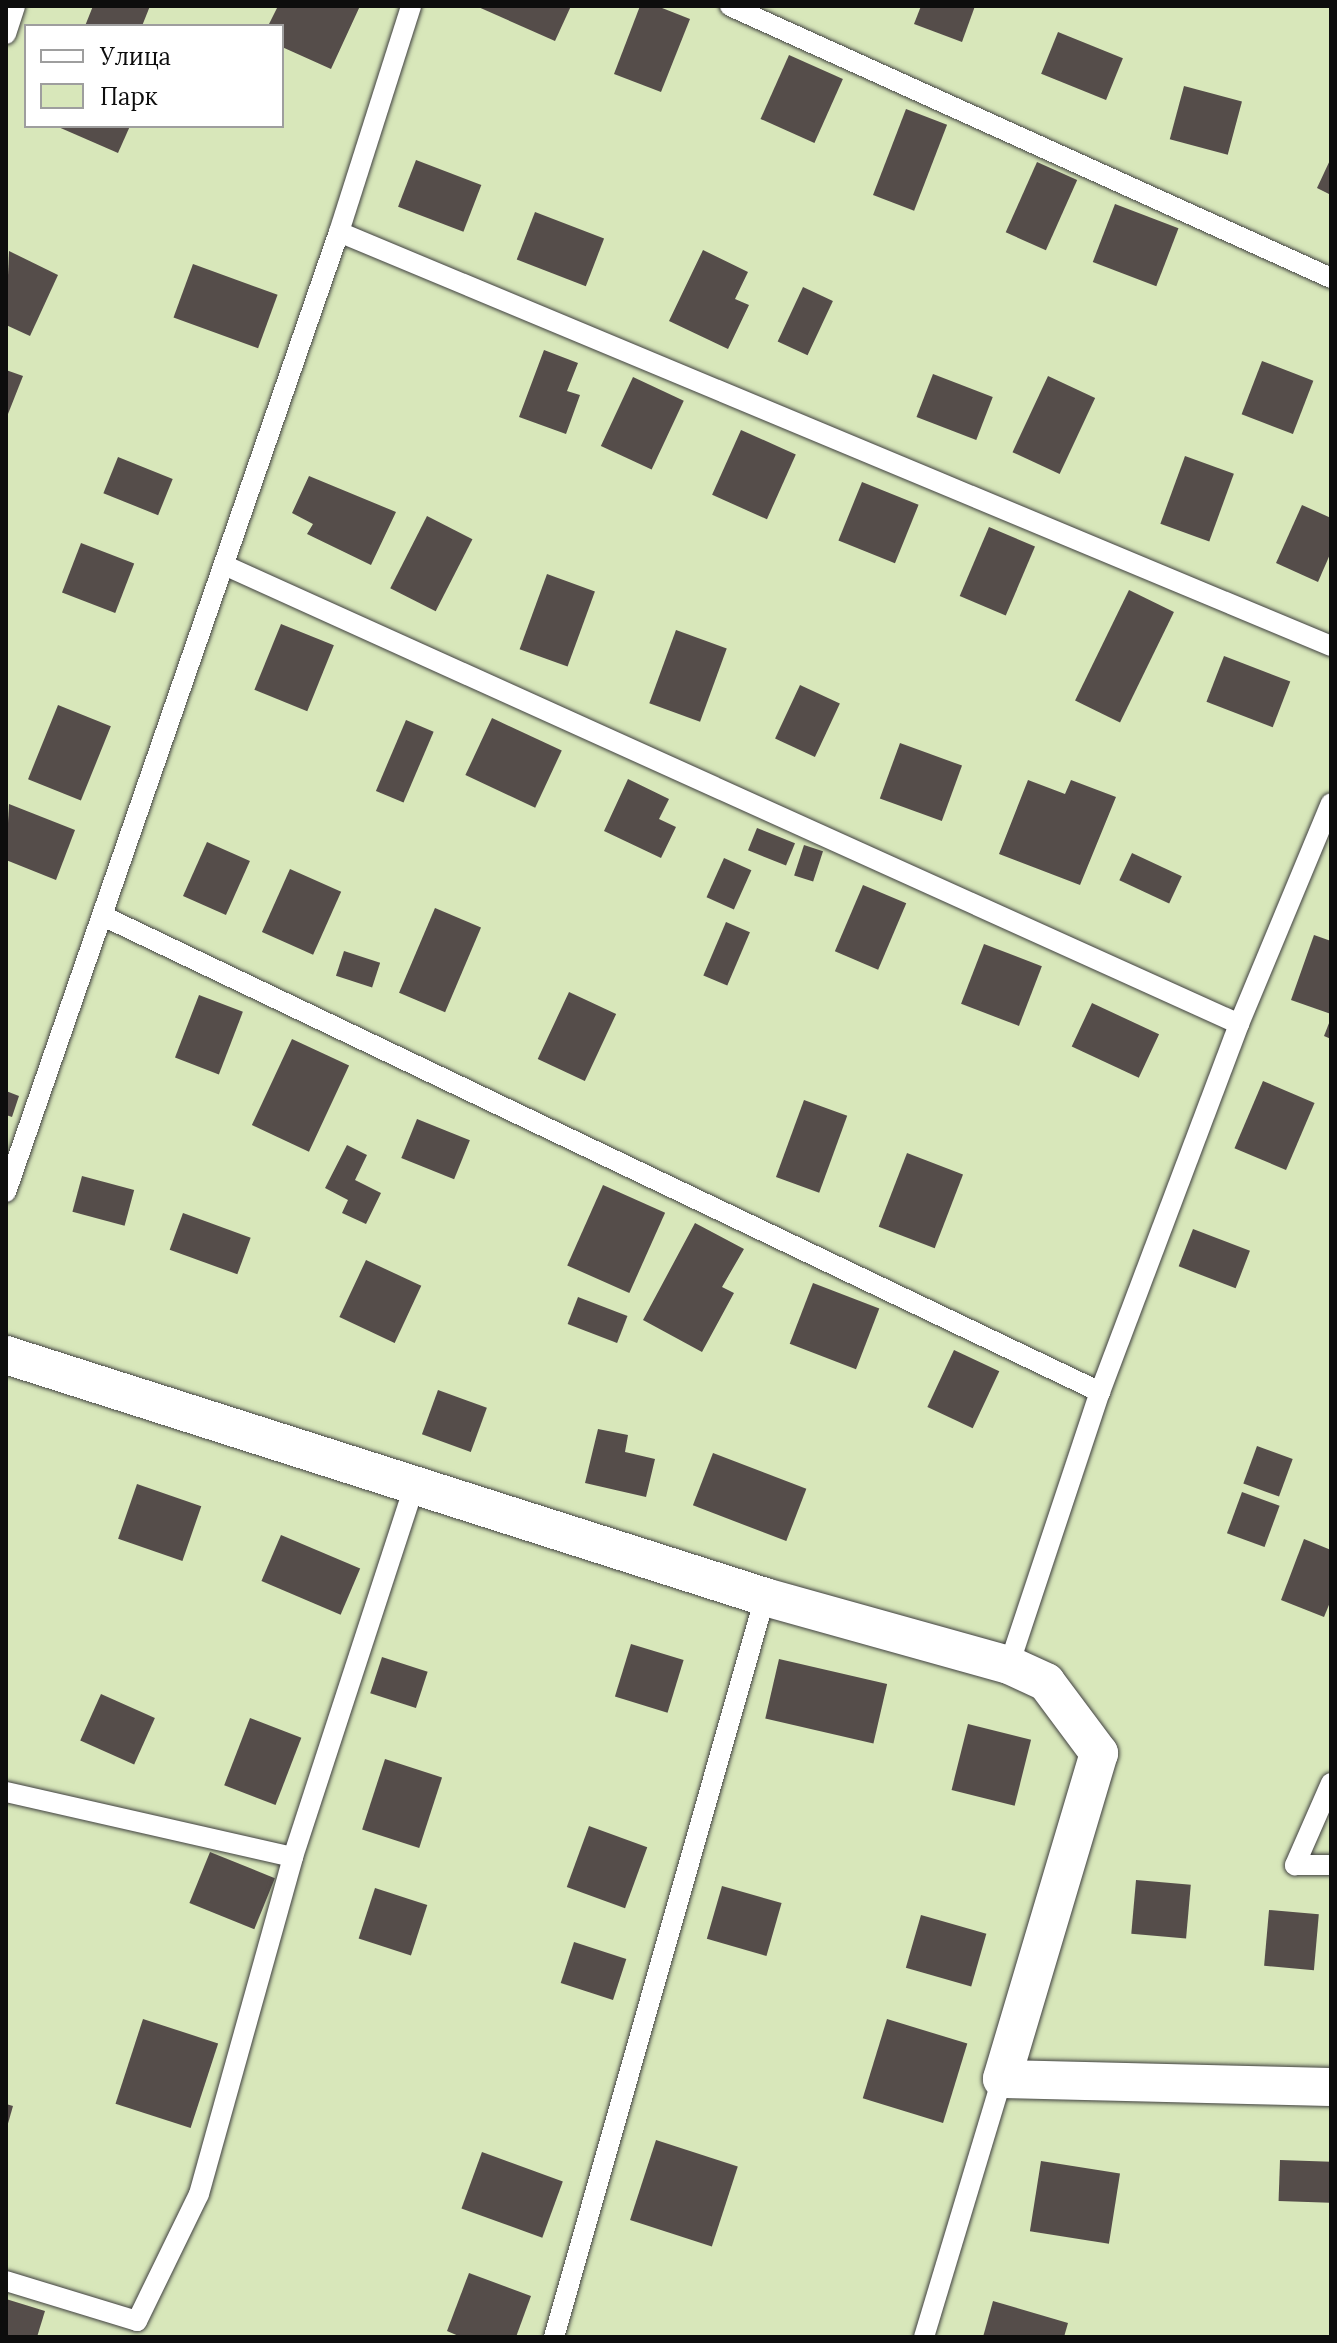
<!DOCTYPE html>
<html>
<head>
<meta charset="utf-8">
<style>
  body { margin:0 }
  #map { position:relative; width:1337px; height:2343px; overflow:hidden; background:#fef9ee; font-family:Lora,serif }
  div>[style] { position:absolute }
  .green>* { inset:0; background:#d8e7ba }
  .building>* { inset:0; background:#554d4a; transform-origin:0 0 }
  .roads { filter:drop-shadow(0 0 2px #404040) drop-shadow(0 0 2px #404040) }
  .lane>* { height:20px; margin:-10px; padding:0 10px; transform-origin:10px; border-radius:10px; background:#fff }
  .street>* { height:38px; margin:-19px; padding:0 19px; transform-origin:19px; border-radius:19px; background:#fff }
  span { translate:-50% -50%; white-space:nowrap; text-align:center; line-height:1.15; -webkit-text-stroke:8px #fff; paint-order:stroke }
  .frame { position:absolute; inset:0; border:8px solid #0d0d0d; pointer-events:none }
  .legend { position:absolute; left:24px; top:24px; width:260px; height:104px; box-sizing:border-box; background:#fff; border:2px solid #9e9e9e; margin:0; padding:10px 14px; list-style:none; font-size:24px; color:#0d0d0d }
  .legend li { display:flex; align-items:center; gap:16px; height:40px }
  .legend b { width:40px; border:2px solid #9e9e9e }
</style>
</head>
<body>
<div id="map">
  <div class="green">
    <div style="clip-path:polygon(evenodd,6px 6px,1331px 6px,1331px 2337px,6px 2337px,6px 6px,26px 26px,282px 26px,282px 126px,26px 126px,26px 26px)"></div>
  </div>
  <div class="building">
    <div style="clip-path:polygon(93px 6px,150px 6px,142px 26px,85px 26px)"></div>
    <div style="clip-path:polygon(278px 6px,360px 6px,331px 69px,282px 47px,282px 26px,268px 26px)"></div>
    <div style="clip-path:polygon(476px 6px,571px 6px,555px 41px)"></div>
    <div style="clip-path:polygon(640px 6px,657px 6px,690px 19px,661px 92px,614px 74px)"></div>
    <div style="clip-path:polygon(921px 6px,975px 6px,962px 42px,914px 24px)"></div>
    <div style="left:1058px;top:32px;width:70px;height:45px;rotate:22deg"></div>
    <div style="left:789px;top:55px;width:59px;height:70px;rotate:24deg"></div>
    <div style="left:1184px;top:86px;width:60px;height:55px;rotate:15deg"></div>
    <div style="left:906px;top:109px;width:44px;height:92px;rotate:21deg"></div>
    <div style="clip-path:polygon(56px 126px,130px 126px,118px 153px)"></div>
    <div style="clip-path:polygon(1331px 158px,1331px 195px,1317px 188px)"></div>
    <div style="left:416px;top:160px;width:70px;height:50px;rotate:21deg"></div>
    <div style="left:1037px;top:162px;width:44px;height:77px;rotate:24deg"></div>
    <div style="left:1115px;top:204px;width:68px;height:62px;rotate:21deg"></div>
    <div style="left:535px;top:212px;width:74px;height:51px;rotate:21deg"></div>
    <div style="clip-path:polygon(703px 250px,748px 272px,735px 299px,749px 305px,728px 349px,669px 321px)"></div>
    <div style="clip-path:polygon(9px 251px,58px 275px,30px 336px,6px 325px)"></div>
    <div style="left:193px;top:264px;width:90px;height:57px;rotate:20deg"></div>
    <div style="left:803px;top:287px;width:33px;height:60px;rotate:25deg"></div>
    <div style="clip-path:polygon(544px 350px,578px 363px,567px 391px,580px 395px,566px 434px,519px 417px)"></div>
    <div style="left:1262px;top:361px;width:55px;height:57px;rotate:21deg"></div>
    <div style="clip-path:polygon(6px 370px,23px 376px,6px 419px)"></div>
    <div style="left:933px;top:374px;width:64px;height:46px;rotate:21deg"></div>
    <div style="left:1048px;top:376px;width:52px;height:84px;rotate:25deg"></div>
    <div style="left:633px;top:377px;width:56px;height:76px;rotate:25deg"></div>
    <div style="left:741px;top:430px;width:60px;height:71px;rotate:24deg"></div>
    <div style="left:1185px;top:456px;width:52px;height:72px;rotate:20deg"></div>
    <div style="left:118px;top:457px;width:59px;height:39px;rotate:22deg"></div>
    <div style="clip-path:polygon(309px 476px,396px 512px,371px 565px,307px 534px,313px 524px,292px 513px)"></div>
    <div style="left:862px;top:482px;width:61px;height:63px;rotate:22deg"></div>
    <div style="clip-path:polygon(1302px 505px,1331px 518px,1331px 552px,1318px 582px,1276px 563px)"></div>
    <div style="left:427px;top:516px;width:51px;height:81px;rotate:27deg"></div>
    <div style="left:989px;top:527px;width:50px;height:75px;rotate:23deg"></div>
    <div style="left:81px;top:543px;width:57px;height:53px;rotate:21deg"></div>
    <div style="left:547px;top:574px;width:51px;height:80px;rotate:20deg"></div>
    <div style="left:1129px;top:590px;width:50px;height:123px;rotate:26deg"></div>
    <div style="left:281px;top:624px;width:57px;height:71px;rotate:22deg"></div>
    <div style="left:676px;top:630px;width:54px;height:78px;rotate:20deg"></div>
    <div style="left:1224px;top:656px;width:71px;height:49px;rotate:21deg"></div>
    <div style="left:800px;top:685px;width:44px;height:59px;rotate:25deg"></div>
    <div style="left:58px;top:705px;width:57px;height:80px;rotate:22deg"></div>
    <div style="left:492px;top:718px;width:77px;height:63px;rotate:25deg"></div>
    <div style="left:406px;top:720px;width:30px;height:77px;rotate:23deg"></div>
    <div style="left:900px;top:743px;width:66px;height:59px;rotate:20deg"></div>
    <div style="clip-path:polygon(628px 779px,669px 799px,659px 819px,676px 827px,661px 858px,604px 831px)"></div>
    <div style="clip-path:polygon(1028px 780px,1065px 794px,1071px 780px,1116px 797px,1080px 885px,999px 854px)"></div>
    <div style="clip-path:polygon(9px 804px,75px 830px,56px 880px,6px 860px)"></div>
    <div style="left:757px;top:828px;width:41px;height:24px;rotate:22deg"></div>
    <div style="left:207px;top:842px;width:47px;height:59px;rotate:24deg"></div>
    <div style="left:804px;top:845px;width:20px;height:32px;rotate:18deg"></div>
    <div style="left:1132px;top:853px;width:55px;height:30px;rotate:25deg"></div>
    <div style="left:724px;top:858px;width:30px;height:43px;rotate:24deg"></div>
    <div style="left:290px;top:869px;width:56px;height:69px;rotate:24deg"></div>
    <div style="left:863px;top:885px;width:47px;height:72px;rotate:23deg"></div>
    <div style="left:435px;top:908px;width:50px;height:92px;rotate:23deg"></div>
    <div style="left:726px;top:922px;width:26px;height:58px;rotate:23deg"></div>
    <div style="clip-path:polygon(1314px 935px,1331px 941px,1331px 1014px,1291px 1000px)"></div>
    <div style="left:984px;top:944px;width:62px;height:64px;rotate:21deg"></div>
    <div style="left:344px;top:951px;width:38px;height:26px;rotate:18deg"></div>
    <div style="left:569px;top:992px;width:52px;height:74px;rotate:25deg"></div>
    <div style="left:199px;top:995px;width:47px;height:67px;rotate:21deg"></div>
    <div style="left:1092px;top:1003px;width:74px;height:48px;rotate:25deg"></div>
    <div style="clip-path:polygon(1331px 1018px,1331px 1039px,1324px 1036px)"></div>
    <div style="left:292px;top:1039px;width:63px;height:95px;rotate:25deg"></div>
    <div style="left:1263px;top:1081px;width:56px;height:73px;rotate:23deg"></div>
    <div style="clip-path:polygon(6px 1091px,19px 1096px,12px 1117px,6px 1115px)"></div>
    <div style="left:804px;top:1100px;width:46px;height:82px;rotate:20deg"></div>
    <div style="left:417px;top:1119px;width:57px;height:42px;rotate:22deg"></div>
    <div style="clip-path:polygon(347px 1145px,367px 1155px,355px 1180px,381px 1193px,366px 1224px,342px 1213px,348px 1200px,325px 1188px)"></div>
    <div style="left:907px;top:1153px;width:60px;height:79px;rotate:21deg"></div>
    <div style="left:82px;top:1176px;width:54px;height:37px;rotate:15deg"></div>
    <div style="left:603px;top:1185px;width:68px;height:88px;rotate:24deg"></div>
    <div style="left:183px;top:1213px;width:72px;height:39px;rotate:20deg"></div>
    <div style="clip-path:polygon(695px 1223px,744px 1249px,722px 1287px,734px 1293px,702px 1352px,643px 1320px)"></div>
    <div style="left:1193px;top:1229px;width:61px;height:40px;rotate:21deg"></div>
    <div style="left:366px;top:1260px;width:61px;height:63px;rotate:25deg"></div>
    <div style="left:813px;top:1283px;width:71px;height:65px;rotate:21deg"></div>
    <div style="left:578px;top:1297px;width:53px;height:29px;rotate:21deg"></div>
    <div style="left:954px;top:1350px;width:50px;height:63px;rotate:25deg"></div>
    <div style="left:438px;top:1390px;width:52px;height:47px;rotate:20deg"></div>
    <div style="clip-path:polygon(598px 1429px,628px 1435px,625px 1452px,655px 1459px,646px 1497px,585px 1483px)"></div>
    <div style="left:1257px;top:1446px;width:38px;height:40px;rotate:20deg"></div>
    <div style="left:713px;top:1453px;width:100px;height:56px;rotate:21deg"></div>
    <div style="left:137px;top:1484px;width:68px;height:58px;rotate:19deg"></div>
    <div style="left:1242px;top:1492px;width:40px;height:44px;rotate:20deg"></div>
    <div style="left:281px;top:1535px;width:86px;height:50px;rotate:23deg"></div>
    <div style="clip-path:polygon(1304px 1539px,1331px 1550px,1331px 1600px,1324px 1617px,1281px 1600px)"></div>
    <div style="left:631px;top:1644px;width:55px;height:55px;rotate:17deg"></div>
    <div style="left:382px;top:1657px;width:48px;height:38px;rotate:18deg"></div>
    <div style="left:779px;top:1659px;width:111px;height:61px;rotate:13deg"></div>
    <div style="left:101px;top:1694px;width:59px;height:51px;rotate:24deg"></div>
    <div style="left:250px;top:1718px;width:55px;height:72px;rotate:21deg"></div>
    <div style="left:968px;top:1724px;width:65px;height:68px;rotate:14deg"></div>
    <div style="left:385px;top:1759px;width:60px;height:74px;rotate:18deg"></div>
    <div style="left:589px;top:1826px;width:62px;height:65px;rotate:20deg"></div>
    <div style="left:210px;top:1852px;width:70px;height:55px;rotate:22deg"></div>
    <div style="left:1136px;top:1880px;width:55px;height:54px;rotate:5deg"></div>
    <div style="left:722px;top:1886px;width:62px;height:55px;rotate:16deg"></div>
    <div style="left:375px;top:1888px;width:55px;height:53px;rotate:18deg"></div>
    <div style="left:1269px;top:1910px;width:50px;height:56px;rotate:5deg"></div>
    <div style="left:921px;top:1915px;width:68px;height:55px;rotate:16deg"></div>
    <div style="left:574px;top:1942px;width:55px;height:43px;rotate:18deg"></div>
    <div style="left:143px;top:2019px;width:79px;height:89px;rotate:18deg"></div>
    <div style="left:887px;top:2019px;width:84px;height:83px;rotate:17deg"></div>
    <div style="clip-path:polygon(6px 2104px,13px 2106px,7px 2127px,6px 2127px)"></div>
    <div style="left:656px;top:2140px;width:86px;height:84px;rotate:18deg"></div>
    <div style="left:482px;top:2152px;width:86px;height:60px;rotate:20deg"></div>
    <div style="left:1280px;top:2160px;width:51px;height:41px;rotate:2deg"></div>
    <div style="left:1041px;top:2161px;width:80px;height:71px;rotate:9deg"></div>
    <div style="clip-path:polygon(469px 2273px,531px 2296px,516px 2337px,461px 2337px,447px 2331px)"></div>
    <div style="clip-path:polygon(6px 2299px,45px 2311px,37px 2337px,6px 2337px)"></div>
    <div style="clip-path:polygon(993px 2301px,1068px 2323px,1064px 2337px,983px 2337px)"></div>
  </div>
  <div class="roads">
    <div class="lane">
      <div style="left:730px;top:6px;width:660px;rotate:24.35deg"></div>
      <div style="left:6px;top:34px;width:29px;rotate:-72deg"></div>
      <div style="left:339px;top:232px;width:1075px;rotate:22.65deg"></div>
      <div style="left:224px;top:565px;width:1114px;rotate:24.33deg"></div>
      <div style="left:103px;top:916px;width:1105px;rotate:25.52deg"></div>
      <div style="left:6px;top:1192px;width:1016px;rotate:-70.87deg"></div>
      <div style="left:339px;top:232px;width:237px;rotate:-72.3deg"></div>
      <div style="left:1009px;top:1665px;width:288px;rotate:-71.6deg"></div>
      <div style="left:1100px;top:1392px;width:393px;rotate:-69.3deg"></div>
      <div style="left:1239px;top:1024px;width:239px;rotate:-67.4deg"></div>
      <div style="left:1331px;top:1783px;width:90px;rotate:113.7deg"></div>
      <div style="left:1295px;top:1865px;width:36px"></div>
      <div style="left:6px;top:1792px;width:294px;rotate:12.8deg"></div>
      <div style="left:6px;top:2281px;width:137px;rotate:17deg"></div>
      <div style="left:137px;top:2321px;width:141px;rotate:-64deg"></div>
      <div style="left:199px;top:2194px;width:350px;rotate:-74.4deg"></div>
      <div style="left:293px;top:1857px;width:389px;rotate:-71.9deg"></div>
      <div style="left:554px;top:2337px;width:769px;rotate:-74.09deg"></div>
      <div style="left:924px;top:2337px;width:270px;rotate:-73.2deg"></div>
    </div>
    <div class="street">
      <div style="left:6px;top:1355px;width:797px;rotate:17.68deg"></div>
      <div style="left:765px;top:1597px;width:253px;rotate:15.6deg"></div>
      <div style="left:1009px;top:1665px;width:41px;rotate:24.7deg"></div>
      <div style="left:1046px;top:1682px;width:89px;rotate:53.3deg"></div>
      <div style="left:1099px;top:1753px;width:340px;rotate:106.6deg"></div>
      <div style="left:1002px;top:2079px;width:329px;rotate:1.4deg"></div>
    </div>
  </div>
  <div class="frame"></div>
  <ul class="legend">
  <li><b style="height:10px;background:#fff"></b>Улица</li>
  <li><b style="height:22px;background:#d8e7ba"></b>Парк</li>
  </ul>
</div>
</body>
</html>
